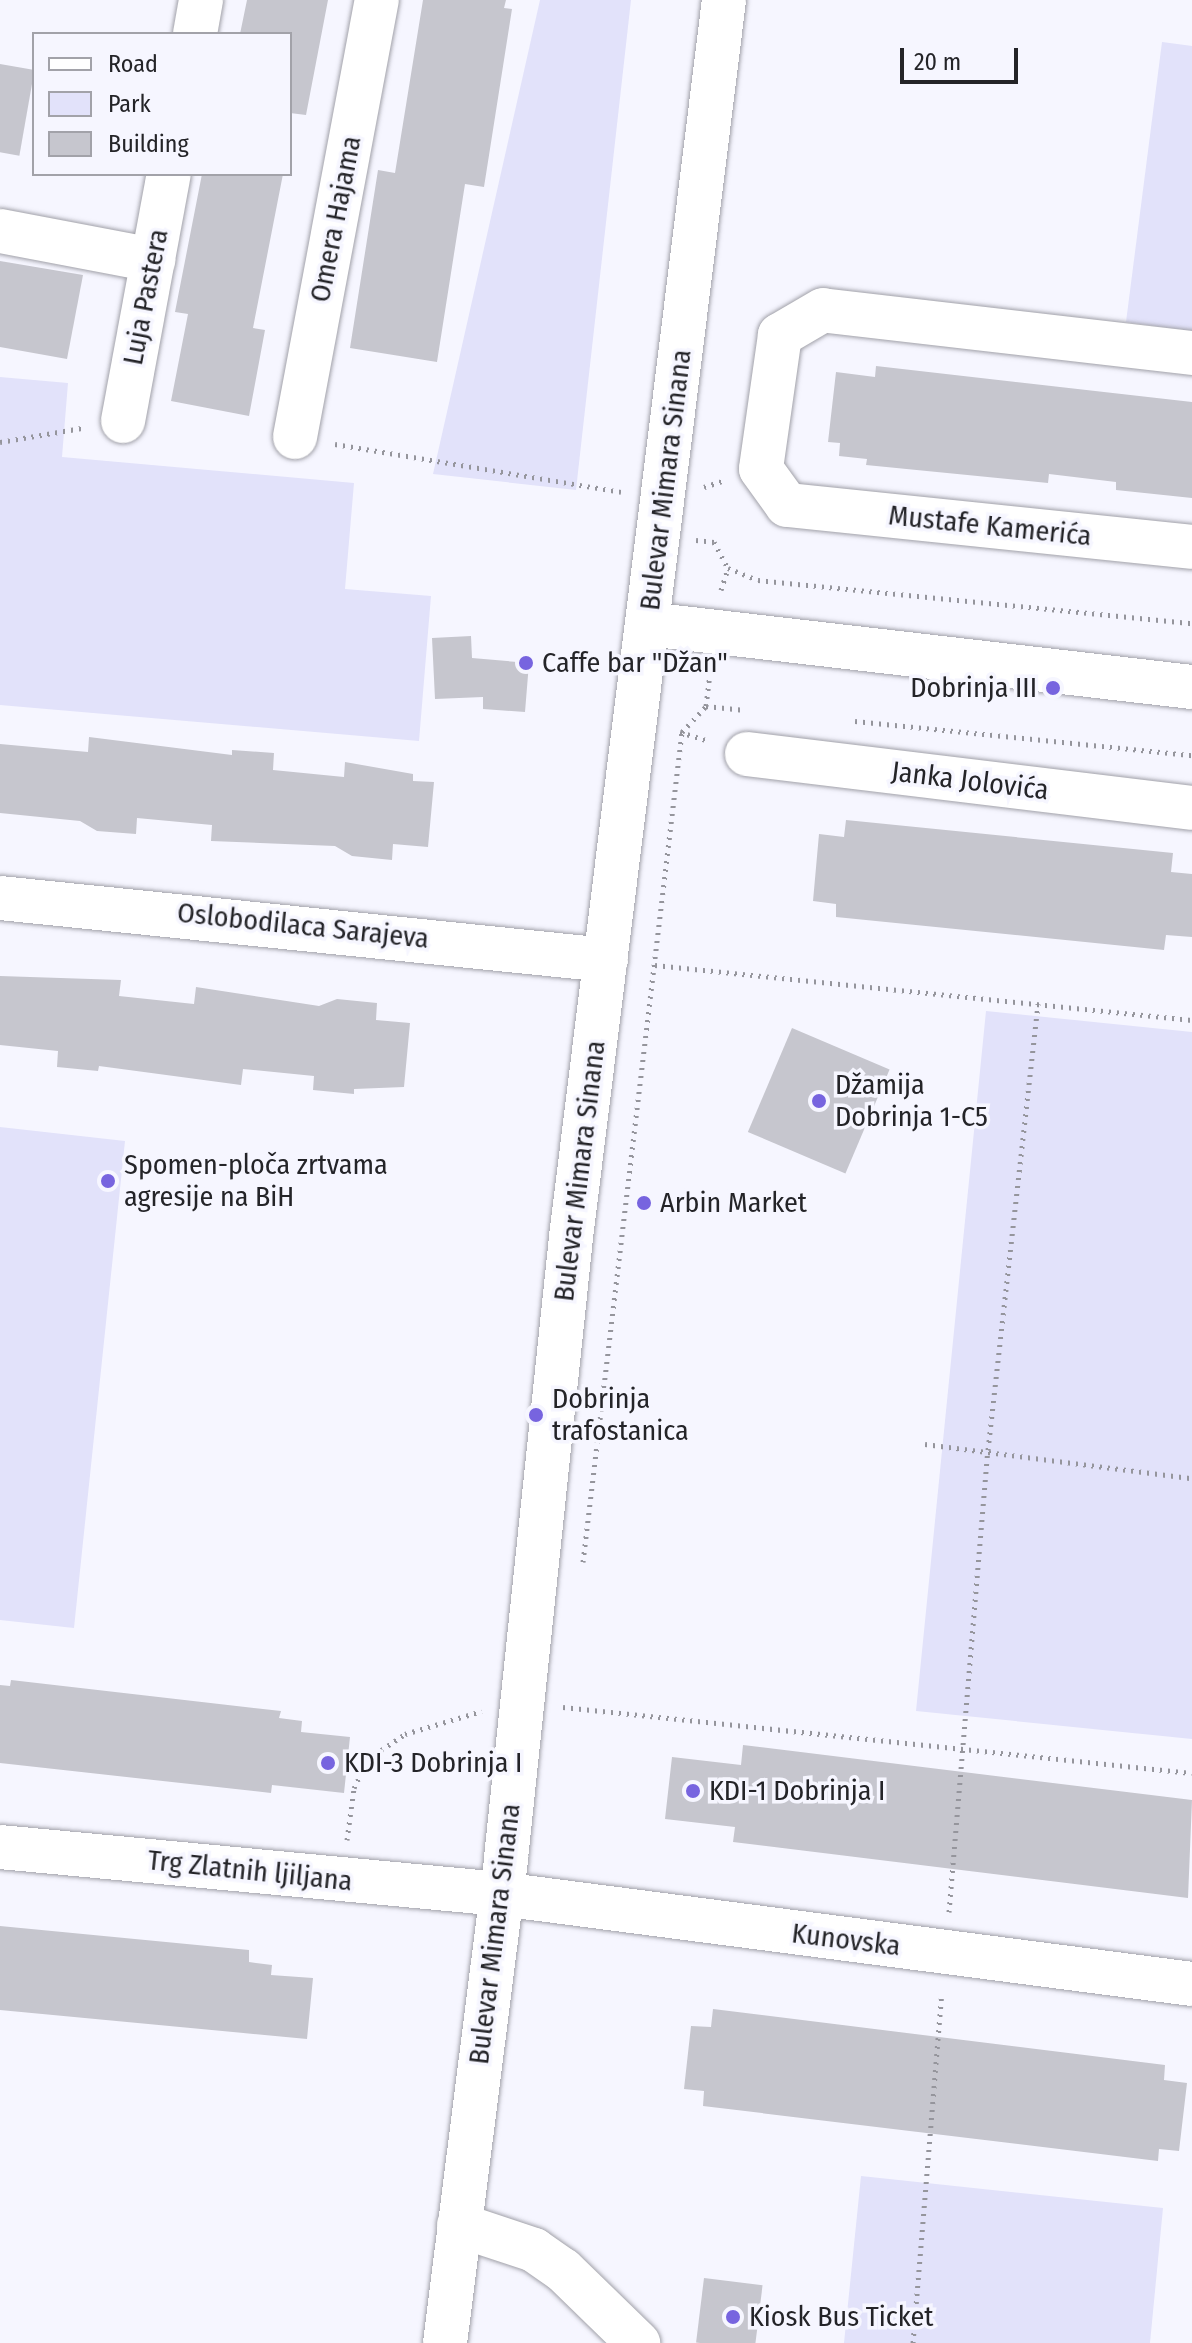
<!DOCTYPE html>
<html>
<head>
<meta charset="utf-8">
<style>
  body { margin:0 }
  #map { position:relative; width:1192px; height:2343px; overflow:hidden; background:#f6f6ff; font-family:"Fira Sans Condensed",sans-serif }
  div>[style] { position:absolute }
  .green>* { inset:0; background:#e2e2fa }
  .building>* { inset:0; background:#c6c6ce; transform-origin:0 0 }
  .path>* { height:5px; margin-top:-2.5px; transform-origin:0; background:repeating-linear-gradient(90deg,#95959c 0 2px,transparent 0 8px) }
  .roads { filter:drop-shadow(0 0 2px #a1a1a9) drop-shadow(0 0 2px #a1a1a9) }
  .minor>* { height:44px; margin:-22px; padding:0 22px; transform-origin:22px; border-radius:22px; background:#fff }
  .dots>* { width:22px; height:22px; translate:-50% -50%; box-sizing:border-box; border:4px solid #f6f6ff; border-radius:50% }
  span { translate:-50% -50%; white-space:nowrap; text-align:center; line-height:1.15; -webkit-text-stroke:7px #f6f6ff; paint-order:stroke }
  .street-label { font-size:28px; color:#242428 }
  .poi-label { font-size:28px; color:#242428 }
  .left { translate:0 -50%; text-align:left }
  .right { translate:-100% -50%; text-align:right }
  .legend { position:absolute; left:32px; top:32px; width:260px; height:144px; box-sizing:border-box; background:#f6f6ff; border:2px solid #a2a2a9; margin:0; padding:10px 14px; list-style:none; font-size:24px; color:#242428 }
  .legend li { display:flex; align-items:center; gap:16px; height:40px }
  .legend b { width:40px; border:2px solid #a2a2a9 }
  .scale { position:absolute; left:900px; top:48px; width:118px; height:36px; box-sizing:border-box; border:4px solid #242428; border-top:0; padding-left:10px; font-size:24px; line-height:28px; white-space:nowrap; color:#242428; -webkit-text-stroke:6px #f6f6ff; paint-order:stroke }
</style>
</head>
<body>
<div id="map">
  <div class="green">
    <div style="clip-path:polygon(540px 0,631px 0,576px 490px,433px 474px)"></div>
    <div style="clip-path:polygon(1162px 42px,1192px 46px,1192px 331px,1126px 322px)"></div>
    <div style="clip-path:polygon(0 377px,68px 383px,62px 457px,354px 483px,345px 589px,431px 596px,419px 741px,0 705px)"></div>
    <div style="clip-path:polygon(986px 1011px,1192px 1032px,1192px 1739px,916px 1711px)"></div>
    <div style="clip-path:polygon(0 1127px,125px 1141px,74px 1628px,0 1620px)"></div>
    <div style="clip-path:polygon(861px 2176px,1163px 2208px,1150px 2343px,844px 2343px)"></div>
  </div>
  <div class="building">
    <div style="clip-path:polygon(247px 0,328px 0,306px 115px,290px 113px,290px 34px,240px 34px)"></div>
    <div style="clip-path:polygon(423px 0,506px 0,504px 8px,512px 9px,484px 187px,465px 184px,437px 362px,350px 348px,378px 170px,395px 173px)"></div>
    <div style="left:0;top:64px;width:35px;height:87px;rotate:10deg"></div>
    <div style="clip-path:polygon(202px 174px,283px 174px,253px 328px,265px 330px,249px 416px,171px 401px,188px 314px,175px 312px)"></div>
    <div style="clip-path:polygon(0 261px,83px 275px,67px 359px,0 347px)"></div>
    <div style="clip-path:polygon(876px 366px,1192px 402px,1192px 498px,1116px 490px,1116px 482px,1049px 474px,1048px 483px,866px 465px,867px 459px,839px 456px,840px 443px,828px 442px,836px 372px,875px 377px)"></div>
    <div style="clip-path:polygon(471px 636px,472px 658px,529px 663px,525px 712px,483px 709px,483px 697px,435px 699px,432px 638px)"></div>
    <div style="clip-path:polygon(89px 737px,232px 755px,232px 750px,274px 753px,273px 770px,344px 777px,345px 762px,413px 774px,413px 781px,434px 782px,428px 847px,393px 844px,392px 860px,352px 856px,335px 846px,211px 841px,212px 825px,137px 818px,136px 834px,97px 831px,80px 821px,0 813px,0 744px,88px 752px)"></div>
    <div style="clip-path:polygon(846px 820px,1173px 853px,1171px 872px,1192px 874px,1192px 937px,1166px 935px,1164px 950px,836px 917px,836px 904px,813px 901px,819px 834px,844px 837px)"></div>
    <div style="clip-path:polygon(0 976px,121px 980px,119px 996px,194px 1004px,196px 987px,319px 1006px,337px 999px,377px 1003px,376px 1020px,410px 1023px,404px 1087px,354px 1089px,354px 1094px,313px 1090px,314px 1076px,243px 1069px,241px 1085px,99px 1066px,98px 1071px,57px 1067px,58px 1051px,0 1045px)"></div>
    <div style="left:792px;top:1028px;width:106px;height:113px;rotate:23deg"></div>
    <div style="clip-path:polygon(11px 1680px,281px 1711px,279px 1718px,302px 1721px,301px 1732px,350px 1737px,344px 1793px,272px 1785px,271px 1793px,0 1763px,0 1685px,10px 1686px)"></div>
    <div style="clip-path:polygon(743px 1745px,1192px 1800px,1188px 1898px,733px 1842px,735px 1827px,665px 1819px,672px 1757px,741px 1765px)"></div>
    <div style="clip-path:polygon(0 1926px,249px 1950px,249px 1962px,272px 1965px,271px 1975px,313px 1978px,307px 2039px,0 2010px)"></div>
    <div style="clip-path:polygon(713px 2009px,1165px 2065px,1164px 2080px,1187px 2083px,1179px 2151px,1159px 2149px,1158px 2161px,703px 2106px,704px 2091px,684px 2089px,691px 2026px,711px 2027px)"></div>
    <div style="left:704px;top:2278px;width:59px;height:65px;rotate:7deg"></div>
  </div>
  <div class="path">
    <div style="left:0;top:442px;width:83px;rotate:-9.7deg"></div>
    <div style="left:335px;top:444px;width:290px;rotate:9.5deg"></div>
    <div style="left:704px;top:487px;width:22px;rotate:-18deg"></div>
    <div style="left:696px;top:540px;width:18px;rotate:6deg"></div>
    <div style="left:714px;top:542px;width:30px;rotate:62deg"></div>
    <div style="left:728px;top:568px;width:32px;rotate:22deg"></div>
    <div style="left:758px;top:580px;width:436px;rotate:5.7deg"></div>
    <div style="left:721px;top:590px;width:23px;rotate:-72deg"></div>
    <div style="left:706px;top:706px;width:34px;rotate:-83deg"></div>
    <div style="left:855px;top:721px;width:339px;rotate:5.8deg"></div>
    <div style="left:680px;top:732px;width:30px;rotate:17deg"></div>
    <div style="left:655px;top:965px;width:540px;rotate:5.85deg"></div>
    <div style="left:925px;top:1444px;width:269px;rotate:7.3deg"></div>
    <div style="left:583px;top:1562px;width:836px;rotate:-83.2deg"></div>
    <div style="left:682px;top:732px;width:35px;rotate:-47deg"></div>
    <div style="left:706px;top:706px;width:39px;rotate:6deg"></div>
    <div style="left:563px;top:1707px;width:632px;rotate:5.99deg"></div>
    <div style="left:347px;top:1840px;width:52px;rotate:-82.3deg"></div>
    <div style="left:354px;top:1788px;width:32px;rotate:-64deg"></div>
    <div style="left:368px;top:1759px;width:45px;rotate:-34deg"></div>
    <div style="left:405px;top:1734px;width:80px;rotate:-16.6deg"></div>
    <div style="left:949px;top:1912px;width:464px;rotate:-85.2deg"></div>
    <div style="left:988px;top:1450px;width:449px;rotate:-83.6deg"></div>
    <div style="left:913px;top:2343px;width:351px;rotate:-85.3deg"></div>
  </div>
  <div class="roads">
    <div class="minor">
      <div style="left:195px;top:34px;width:35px;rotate:-80deg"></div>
      <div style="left:0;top:231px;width:156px;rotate:10.7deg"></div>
      <div style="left:1192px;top:353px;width:371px;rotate:-173.4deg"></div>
      <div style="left:823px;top:310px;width:50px;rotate:149.8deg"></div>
      <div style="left:780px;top:335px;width:135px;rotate:98.1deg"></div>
      <div style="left:761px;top:469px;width:44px;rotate:54.2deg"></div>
      <div style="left:787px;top:505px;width:407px;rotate:5.9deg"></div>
      <div style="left:123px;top:421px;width:251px;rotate:-79.5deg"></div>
      <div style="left:295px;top:437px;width:445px;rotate:-79.4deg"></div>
      <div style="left:648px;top:624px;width:548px;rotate:6.61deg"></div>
      <div style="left:747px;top:754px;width:448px;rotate:6.9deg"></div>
      <div style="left:0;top:898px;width:609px;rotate:5.84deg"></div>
      <div style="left:0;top:1847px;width:503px;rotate:5.36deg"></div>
      <div style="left:501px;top:1894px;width:697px;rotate:7.42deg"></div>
      <div style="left:459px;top:2225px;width:79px;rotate:18.4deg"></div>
      <div style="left:534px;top:2250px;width:35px;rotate:35deg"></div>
      <div style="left:563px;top:2270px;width:105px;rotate:44.2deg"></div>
      <div style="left:445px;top:2343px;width:489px;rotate:-82.8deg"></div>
      <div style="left:506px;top:1858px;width:624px;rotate:-84.02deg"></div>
      <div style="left:571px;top:1237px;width:1246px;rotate:-82.95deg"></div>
    </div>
  </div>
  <div class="dots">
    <div style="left:526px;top:663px;background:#7764df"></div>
    <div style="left:1053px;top:688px;background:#7764df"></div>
    <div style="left:819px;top:1101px;background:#7764df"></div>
    <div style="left:108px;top:1181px;background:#7764df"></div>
    <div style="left:644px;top:1203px;background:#7764df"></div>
    <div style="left:536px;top:1415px;background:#7764df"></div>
    <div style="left:328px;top:1763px;background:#7764df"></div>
    <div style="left:693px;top:1791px;background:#7764df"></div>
    <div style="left:733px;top:2317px;background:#7764df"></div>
  </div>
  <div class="street-label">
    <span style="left:336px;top:219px;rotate:-79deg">Omera Hajama</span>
    <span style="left:146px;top:297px;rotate:-79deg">Luja Pastera</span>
    <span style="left:666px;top:480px;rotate:-83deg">Bulevar Mimara Sinana</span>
    <span style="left:990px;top:526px;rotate:6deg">Mustafe Kamerića</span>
    <span style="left:970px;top:781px;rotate:7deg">Janka Jolovića</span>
    <span style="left:303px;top:926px;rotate:6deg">Oslobodilaca Sarajeva</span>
    <span style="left:580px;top:1171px;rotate:-83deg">Bulevar Mimara Sinana</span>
    <span style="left:250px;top:1871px;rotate:6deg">Trg Zlatnih ljiljana</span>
    <span style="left:495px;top:1934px;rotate:-83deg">Bulevar Mimara Sinana</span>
    <span style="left:846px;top:1940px;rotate:7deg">Kunovska</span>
  </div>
  <div class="poi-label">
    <span class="left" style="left:542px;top:663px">Caffe bar "Džan"</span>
    <span class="right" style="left:1037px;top:688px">Dobrinja III</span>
    <span class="left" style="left:835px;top:1101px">Džamija<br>Dobrinja 1-C5</span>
    <span class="left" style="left:124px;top:1181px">Spomen-ploča zrtvama<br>agresije na BiH</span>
    <span class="left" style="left:660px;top:1203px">Arbin Market</span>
    <span class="left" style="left:552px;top:1415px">Dobrinja<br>trafostanica</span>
    <span class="left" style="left:344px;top:1763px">KDI-3 Dobrinja I</span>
    <span class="left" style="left:709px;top:1791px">KDI-1 Dobrinja I</span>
    <span class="left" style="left:749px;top:2317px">Kiosk Bus Ticket</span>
  </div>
  <ul class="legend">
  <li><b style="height:10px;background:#fff"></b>Road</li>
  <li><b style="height:22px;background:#e2e2fa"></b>Park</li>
  <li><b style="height:22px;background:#c6c6ce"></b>Building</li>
  </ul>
  <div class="scale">20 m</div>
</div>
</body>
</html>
